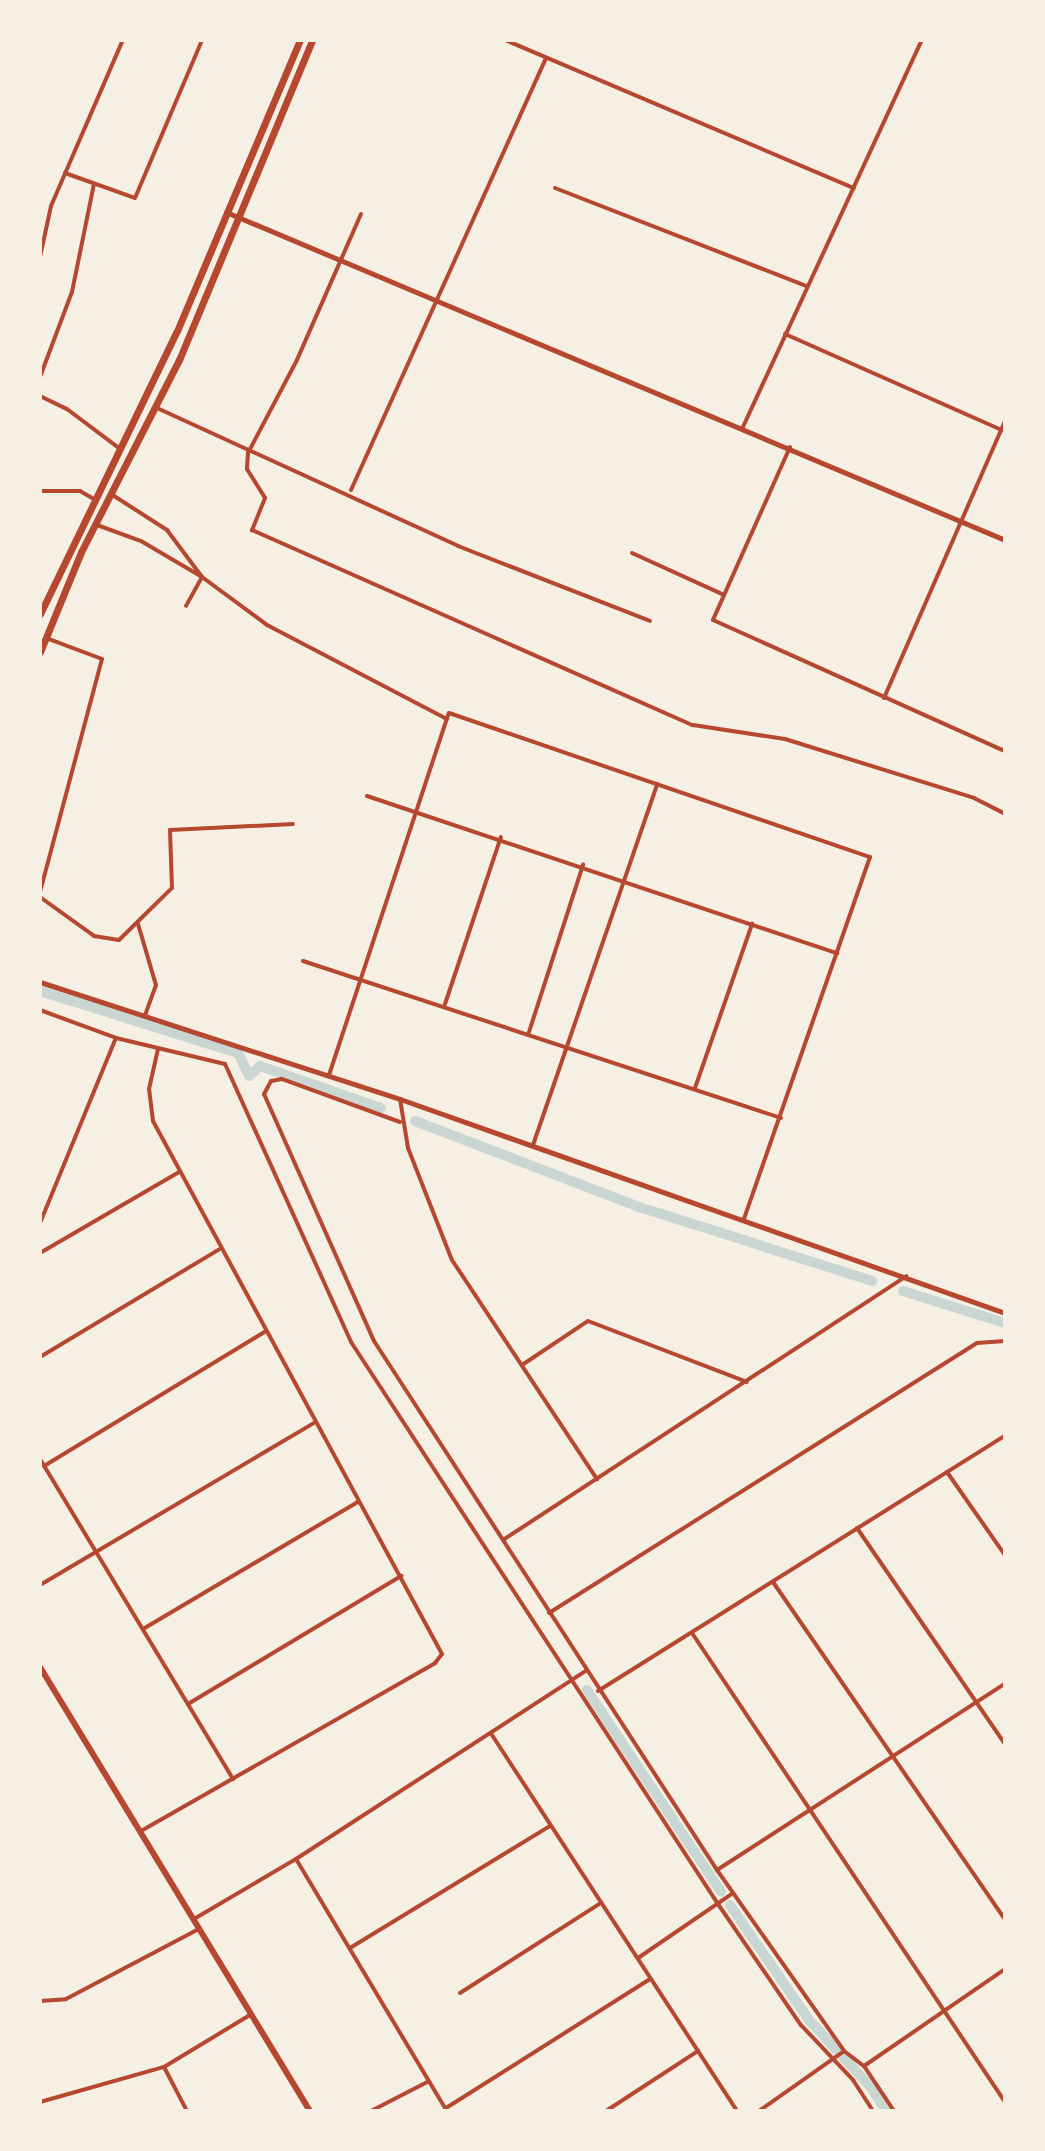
<!DOCTYPE html>
<html>
<head>
<meta charset="utf-8">
<style>
  body { margin:0 }
  #map { position:relative; width:1045px; height:2151px; overflow:hidden; background:#f6efe4; font-family:Helvetica,sans-serif }
  div>[style] { position:absolute }
  .canal>* { height:10px; margin:-5px; padding:0 5px; transform-origin:5px; border-radius:5px; background:#c9d6d2 }
  .minor>* { height:4px; margin:-2px; padding:0 2px; transform-origin:2px; border-radius:2px; background:#b5482f }
  .tertiary>* { height:5px; margin:-2.5px; padding:0 2.5px; transform-origin:2.5px; border-radius:2.5px; background:#b5482f }
  .secondary>* { height:6px; margin:-3px; padding:0 3px; transform-origin:3px; border-radius:3px; background:#b5482f }
  .primary>* { height:7px; margin:-3.5px; padding:0 3.5px; transform-origin:3.5px; border-radius:3.5px; background:#b5482f }
  span { translate:-50% -50%; white-space:nowrap; text-align:center; line-height:1.15; -webkit-text-stroke:8px #f6efe4; paint-order:stroke }
  .frame { position:absolute; inset:0; border:42px solid #f6efe4; pointer-events:none }
</style>
</head>
<body>
<div id="map">
  <div class="canal">
    <div style="left:40px;top:991px;width:207px;rotate:17.4deg"></div>
    <div style="left:238px;top:1053px;width:25px;rotate:64deg"></div>
    <div style="left:249px;top:1076px;width:15px;rotate:-42deg"></div>
    <div style="left:260px;top:1066px;width:128px;rotate:19.1deg"></div>
    <div style="left:415px;top:1121px;width:237px;rotate:21deg"></div>
    <div style="left:636px;top:1206px;width:248px;rotate:17.6deg"></div>
    <div style="left:903px;top:1291px;width:107px;rotate:17.4deg"></div>
    <div style="left:587px;top:1690px;width:242px;rotate:56.4deg"></div>
    <div style="left:730px;top:1905px;width:140px;rotate:55.5deg"></div>
    <div style="left:809px;top:2020px;width:90px;rotate:47.3deg"></div>
    <div style="left:870px;top:2086px;width:30px;rotate:57deg"></div>
  </div>
  <div class="minor">
    <div style="left:505px;top:40px;width:379px;rotate:23deg"></div>
    <div style="left:65px;top:173px;width:74px;rotate:19.7deg"></div>
    <div style="left:135px;top:198px;width:172px;rotate:-67deg"></div>
    <div style="left:555px;top:188px;width:270px;rotate:21.3deg"></div>
    <div style="left:361px;top:214px;width:159px;rotate:113.7deg"></div>
    <div style="left:297px;top:360px;width:105px;rotate:117.8deg"></div>
    <div style="left:248px;top:453px;width:16px;rotate:94deg"></div>
    <div style="left:247px;top:469px;width:34px;rotate:58deg"></div>
    <div style="left:265px;top:498px;width:35px;rotate:112deg"></div>
    <div style="left:252px;top:530px;width:482px;rotate:23.9deg"></div>
    <div style="left:693px;top:725px;width:93px;rotate:8.7deg"></div>
    <div style="left:785px;top:739px;width:198px;rotate:17.3deg"></div>
    <div style="left:974px;top:798px;width:35px;rotate:27deg"></div>
    <div style="left:40px;top:257px;width:52px;rotate:-77.8deg"></div>
    <div style="left:51px;top:206px;width:181px;rotate:-66.6deg"></div>
    <div style="left:785px;top:334px;width:237px;rotate:23.9deg"></div>
    <div style="left:40px;top:377px;width:91px;rotate:-69.4deg"></div>
    <div style="left:72px;top:292px;width:110px;rotate:-78.5deg"></div>
    <div style="left:40px;top:396px;width:30px;rotate:26deg"></div>
    <div style="left:67px;top:409px;width:66px;rotate:37deg"></div>
    <div style="left:157px;top:408px;width:331px;rotate:24.6deg"></div>
    <div style="left:458px;top:546px;width:206px;rotate:21.3deg"></div>
    <div style="left:742px;top:429px;width:429px;rotate:-65.2deg"></div>
    <div style="left:790px;top:447px;width:189px;rotate:114deg"></div>
    <div style="left:713px;top:620px;width:320px;rotate:24.2deg"></div>
    <div style="left:351px;top:490px;width:473px;rotate:-65.7deg"></div>
    <div style="left:40px;top:491px;width:40px"></div>
    <div style="left:80px;top:491px;width:14px;rotate:30deg"></div>
    <div style="left:111px;top:494px;width:67px;rotate:32.7deg"></div>
    <div style="left:167px;top:530px;width:59px;rotate:53.3deg"></div>
    <div style="left:202px;top:577px;width:81px;rotate:36.4deg"></div>
    <div style="left:267px;top:625px;width:203px;rotate:27.6deg"></div>
    <div style="left:97px;top:525px;width:47px;rotate:20deg"></div>
    <div style="left:141px;top:541px;width:71px;rotate:30.5deg"></div>
    <div style="left:202px;top:577px;width:33px;rotate:119deg"></div>
    <div style="left:632px;top:553px;width:101px;rotate:24.5deg"></div>
    <div style="left:884px;top:698px;width:302px;rotate:-66.4deg"></div>
    <div style="left:367px;top:796px;width:496px;rotate:18.5deg"></div>
    <div style="left:40px;top:892px;width:241px;rotate:-75.1deg"></div>
    <div style="left:102px;top:659px;width:60px;rotate:-159.4deg"></div>
    <div style="left:40px;top:897px;width:67px;rotate:35.8deg"></div>
    <div style="left:94px;top:936px;width:25px;rotate:9deg"></div>
    <div style="left:119px;top:940px;width:74px;rotate:-44.5deg"></div>
    <div style="left:172px;top:888px;width:58px;rotate:-92deg"></div>
    <div style="left:170px;top:830px;width:123px;rotate:-2.8deg"></div>
    <div style="left:138px;top:924px;width:64px;rotate:73.6deg"></div>
    <div style="left:156px;top:985px;width:32px;rotate:110deg"></div>
    <div style="left:303px;top:961px;width:503px;rotate:18.18deg"></div>
    <div style="left:445px;top:1004px;width:176px;rotate:-71.5deg"></div>
    <div style="left:40px;top:1010px;width:81px;rotate:20.2deg"></div>
    <div style="left:116px;top:1038px;width:112px;rotate:13.4deg"></div>
    <div style="left:225px;top:1064px;width:305px;rotate:65.6deg"></div>
    <div style="left:351px;top:1342px;width:671px;rotate:56.85deg"></div>
    <div style="left:718px;top:1904px;width:147px;rotate:55.6deg"></div>
    <div style="left:801px;top:2025px;width:76px;rotate:46.6deg"></div>
    <div style="left:853px;top:2080px;width:37px;rotate:57deg"></div>
    <div style="left:529px;top:1032px;width:176px;rotate:-72.1deg"></div>
    <div style="left:329px;top:1075px;width:381px;rotate:-71.7deg"></div>
    <div style="left:449px;top:713px;width:445px;rotate:18.9deg"></div>
    <div style="left:870px;top:857px;width:383px;rotate:109.2deg"></div>
    <div style="left:695px;top:1088px;width:174px;rotate:-70.8deg"></div>
    <div style="left:400px;top:1099px;width:50px;rotate:80.7deg"></div>
    <div style="left:408px;top:1148px;width:120px;rotate:68.6deg"></div>
    <div style="left:452px;top:1260px;width:263px;rotate:56.5deg"></div>
    <div style="left:400px;top:1122px;width:126px;rotate:-160deg"></div>
    <div style="left:282px;top:1079px;width:11px;rotate:170deg"></div>
    <div style="left:271px;top:1081px;width:15px;rotate:118deg"></div>
    <div style="left:264px;top:1094px;width:270px;rotate:66deg"></div>
    <div style="left:374px;top:1341px;width:630px;rotate:57.04deg"></div>
    <div style="left:717px;top:1870px;width:221px;rotate:54.9deg"></div>
    <div style="left:844px;top:2051px;width:25px;rotate:37deg"></div>
    <div style="left:864px;top:2066px;width:54px;rotate:56.3deg"></div>
    <div style="left:533px;top:1145px;width:382px;rotate:-71deg"></div>
    <div style="left:40px;top:1223px;width:200px;rotate:-67.7deg"></div>
    <div style="left:40px;top:1253px;width:161px;rotate:-30.2deg"></div>
    <div style="left:40px;top:1357px;width:210px;rotate:-31deg"></div>
    <div style="left:522px;top:1365px;width:79px;rotate:-33.7deg"></div>
    <div style="left:588px;top:1321px;width:170px;rotate:21deg"></div>
    <div style="left:40px;top:1459px;width:374px;rotate:58.9deg"></div>
    <div style="left:44px;top:1466px;width:258px;rotate:-31.3deg"></div>
    <div style="left:947px;top:1472px;width:101px;rotate:55.1deg"></div>
    <div style="left:857px;top:1528px;width:262px;rotate:55.6deg"></div>
    <div style="left:503px;top:1540px;width:482px;rotate:-33.2deg"></div>
    <div style="left:773px;top:1582px;width:410px;rotate:55.5deg"></div>
    <div style="left:40px;top:1585px;width:318px;rotate:-30.6deg"></div>
    <div style="left:549px;top:1613px;width:506px;rotate:-32.25deg"></div>
    <div style="left:977px;top:1343px;width:28px;rotate:-4deg"></div>
    <div style="left:143px;top:1629px;width:250px;rotate:-30.6deg"></div>
    <div style="left:692px;top:1633px;width:564px;rotate:56.28deg"></div>
    <div style="left:598px;top:1691px;width:480px;rotate:-32.1deg"></div>
    <div style="left:188px;top:1704px;width:249px;rotate:-31deg"></div>
    <div style="left:492px;top:1735px;width:449px;rotate:56.9deg"></div>
    <div style="left:141px;top:1831px;width:339px;rotate:-29.7deg"></div>
    <div style="left:435px;top:1663px;width:11px;rotate:-52deg"></div>
    <div style="left:442px;top:1654px;width:606px;rotate:-118.47deg"></div>
    <div style="left:153px;top:1121px;width:32px;rotate:-97deg"></div>
    <div style="left:149px;top:1089px;width:41px;rotate:-77.3deg"></div>
    <div style="left:296px;top:1859px;width:294px;rotate:59.1deg"></div>
    <div style="left:717px;top:1870px;width:343px;rotate:-32.9deg"></div>
    <div style="left:194px;top:1919px;width:118px;rotate:-30.5deg"></div>
    <div style="left:296px;top:1859px;width:345px;rotate:-33deg"></div>
    <div style="left:350px;top:1948px;width:234px;rotate:-31.4deg"></div>
    <div style="left:638px;top:1958px;width:115px;rotate:-34.4deg"></div>
    <div style="left:460px;top:1993px;width:165px;rotate:-32.6deg"></div>
    <div style="left:40px;top:2001px;width:26px;rotate:-4deg"></div>
    <div style="left:66px;top:1999px;width:148px;rotate:-27.8deg"></div>
    <div style="left:864px;top:2066px;width:171px;rotate:-34.5deg"></div>
    <div style="left:164px;top:2067px;width:50px;rotate:62.4deg"></div>
    <div style="left:40px;top:2102px;width:129px;rotate:-15.8deg"></div>
    <div style="left:164px;top:2067px;width:100px;rotate:-31.2deg"></div>
    <div style="left:446px;top:2108px;width:241px;rotate:-32.3deg"></div>
    <div style="left:371px;top:2111px;width:65px;rotate:-27.3deg"></div>
    <div style="left:606px;top:2111px;width:110px;rotate:-33.1deg"></div>
    <div style="left:759px;top:2111px;width:104px;rotate:-35.2deg"></div>
  </div>
  <div class="tertiary">
    <div style="left:226px;top:212px;width:845px;rotate:22.83deg"></div>
    <div style="left:40px;top:982px;width:379px;rotate:18deg"></div>
    <div style="left:400px;top:1099px;width:642px;rotate:19.48deg"></div>
  </div>
  <div class="secondary">
    <div style="left:40px;top:1667px;width:520px;rotate:58.7deg"></div>
  </div>
  <div class="primary">
    <div style="left:40px;top:614px;width:314px;rotate:-64.2deg"></div>
    <div style="left:177px;top:331px;width:316px;rotate:-67.1deg"></div>
    <div style="left:40px;top:652px;width:108px;rotate:-67.7deg"></div>
    <div style="left:81px;top:552px;width:216px;rotate:-63deg"></div>
    <div style="left:179px;top:360px;width:347px;rotate:-67.4deg"></div>
  </div>
  <div class="frame"></div>
</div>
</body>
</html>
